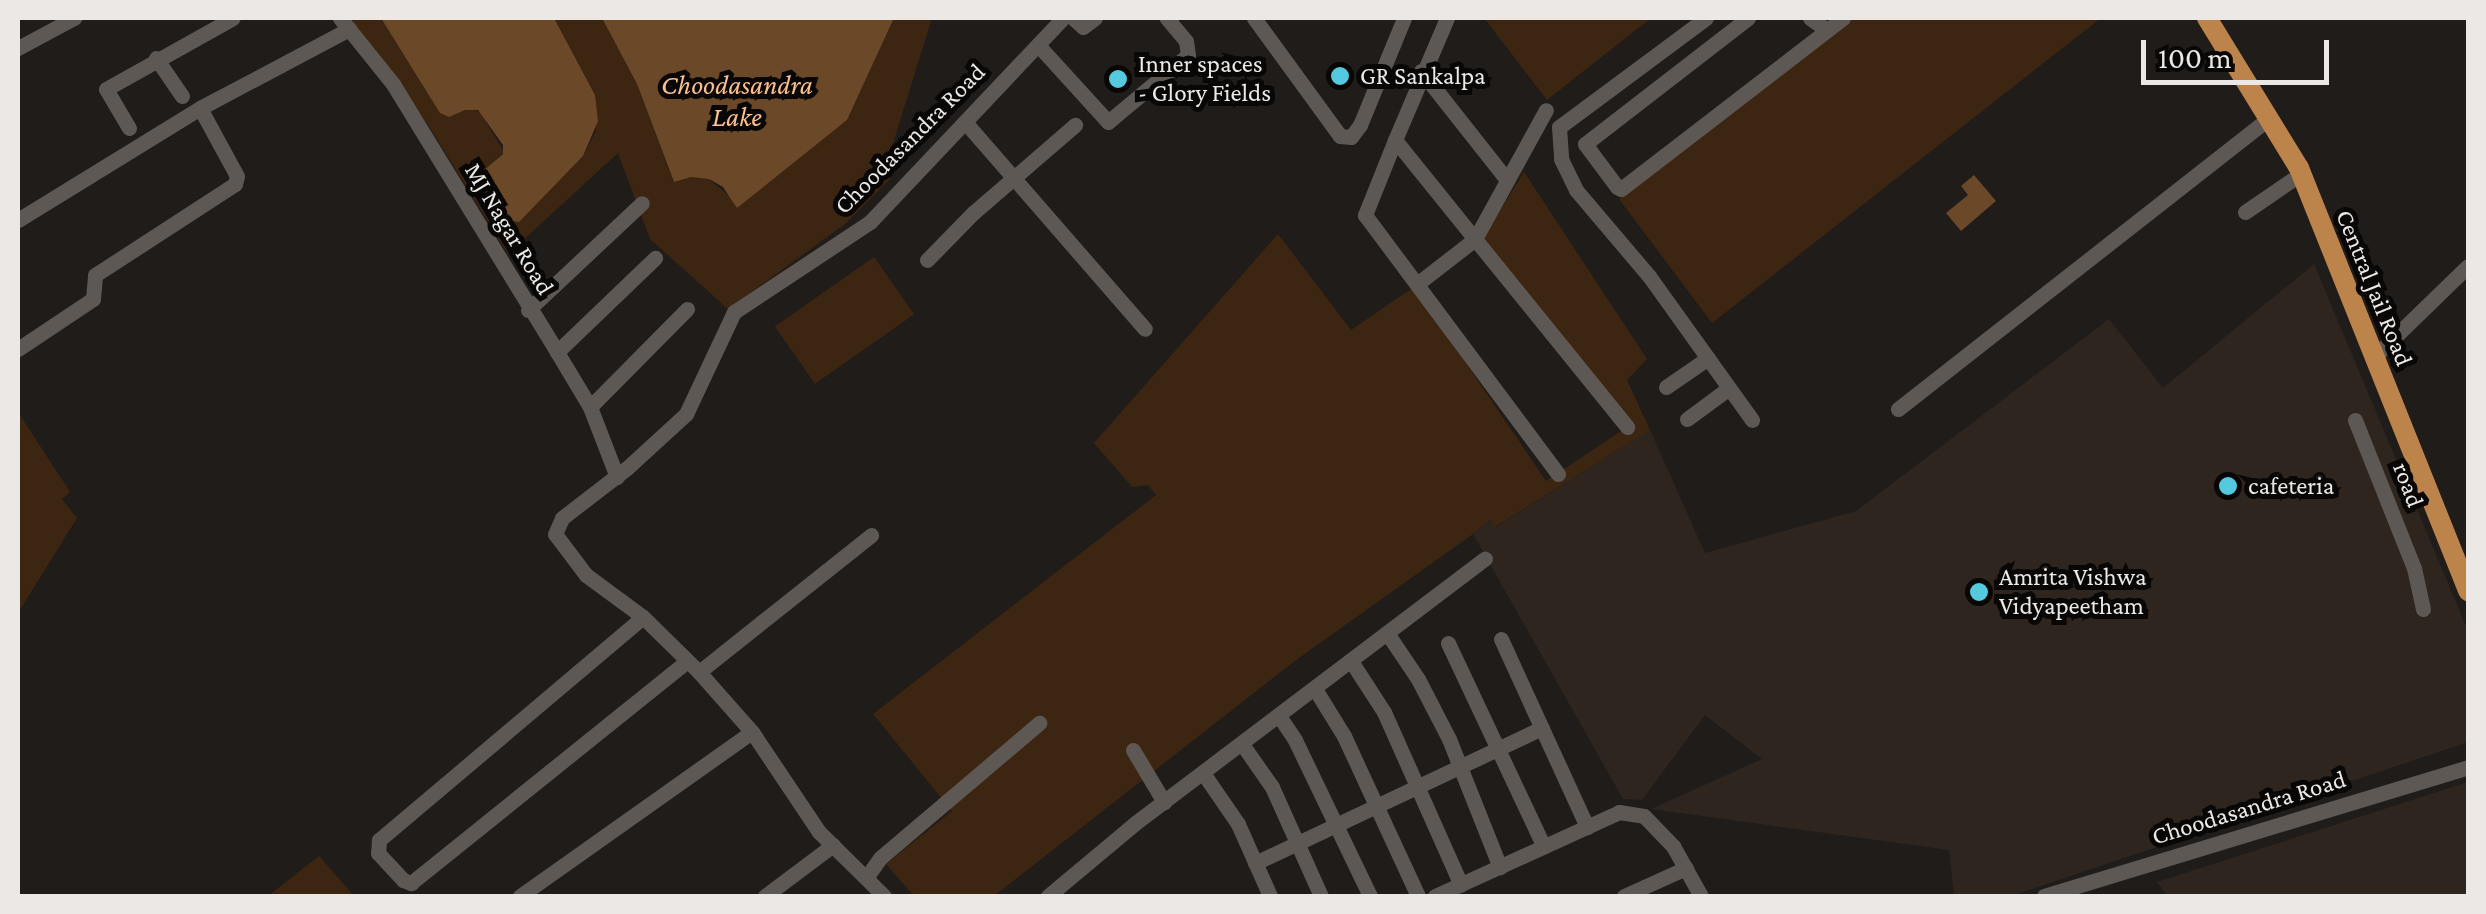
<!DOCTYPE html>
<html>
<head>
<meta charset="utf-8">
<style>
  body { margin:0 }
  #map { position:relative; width:2486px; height:914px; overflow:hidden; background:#201c19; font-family:"Crimson Pro",serif }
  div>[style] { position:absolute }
  .built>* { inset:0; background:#2e251e }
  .green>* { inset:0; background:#3d2611; transform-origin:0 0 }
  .water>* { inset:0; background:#6b4828 }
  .minor>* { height:15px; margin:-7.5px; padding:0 7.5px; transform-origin:7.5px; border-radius:7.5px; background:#5d5854 }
  .major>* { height:20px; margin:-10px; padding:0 10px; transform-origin:10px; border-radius:10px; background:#bc834b }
  .dots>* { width:28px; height:28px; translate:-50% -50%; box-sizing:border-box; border:5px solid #090706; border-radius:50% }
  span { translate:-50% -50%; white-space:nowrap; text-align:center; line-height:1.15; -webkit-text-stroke:10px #090706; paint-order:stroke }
  .poi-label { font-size:25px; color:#ebe8e6 }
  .left { translate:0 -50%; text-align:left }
  .street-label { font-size:25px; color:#ebe8e6 }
  .water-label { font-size:28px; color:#fbc08c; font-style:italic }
  .frame { position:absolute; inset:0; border:20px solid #ebe8e6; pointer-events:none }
  .scale { position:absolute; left:2141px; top:40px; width:188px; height:45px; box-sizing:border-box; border:5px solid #ebe8e6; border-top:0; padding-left:12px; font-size:30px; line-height:35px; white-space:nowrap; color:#ebe8e6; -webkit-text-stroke:8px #090706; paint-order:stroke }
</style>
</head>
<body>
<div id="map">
  <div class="built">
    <div style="clip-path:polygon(2314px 264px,2468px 631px,2468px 742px,2011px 896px,1954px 896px,1949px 850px,1651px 809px,1762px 759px,1705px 715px,1642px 800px,1623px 799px,1473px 534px,1492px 520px,1496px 527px,1650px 430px,1705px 553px,1856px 511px,2109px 319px,2163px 388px)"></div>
    <div style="clip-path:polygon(2468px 782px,2468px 896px,2167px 896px,2157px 882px)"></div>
  </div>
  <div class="green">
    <div style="clip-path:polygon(349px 18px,381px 18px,443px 115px,470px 109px,480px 112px,504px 152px,484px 170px,480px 182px,514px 223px,583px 156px,596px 131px,595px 95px,554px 18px,602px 18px,637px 84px,673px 181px,691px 177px,709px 179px,734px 200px,847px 120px,894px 18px,932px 18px,886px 166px,890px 179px,845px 224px,728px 309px,650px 239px,618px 153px,508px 254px,427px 123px)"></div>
    <div style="clip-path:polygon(1484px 18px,1651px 18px,1547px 100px)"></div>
    <div style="clip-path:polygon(1849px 18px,2101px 18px,1712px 323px,1619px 199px)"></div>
    <div style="clip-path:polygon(1524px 172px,1647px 359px,1627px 380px,1650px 430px,1495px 527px,1491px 520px,1473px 534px,1296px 660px,994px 896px,914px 896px,886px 864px,952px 811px,873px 714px,1156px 495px,1148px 485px,1132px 487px,1094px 443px,1278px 234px,1351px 330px,1414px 287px,1546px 481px,1627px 427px,1481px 241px)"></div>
    <div style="left:874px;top:257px;width:70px;height:121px;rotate:55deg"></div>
    <div style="clip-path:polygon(18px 412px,70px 492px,62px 499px,77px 518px,18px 613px)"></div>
    <div style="clip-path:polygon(319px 856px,354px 896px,268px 896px)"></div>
  </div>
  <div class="water">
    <div style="clip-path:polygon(381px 18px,554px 18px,595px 95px,598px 121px,583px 156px,519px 222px,497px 219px,480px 182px,484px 170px,503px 154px,503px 145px,478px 110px,465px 110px,449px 117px,440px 113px)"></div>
    <div style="clip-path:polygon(602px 18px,894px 18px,847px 120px,737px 208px,723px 187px,709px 179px,691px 177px,674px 182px,637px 84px)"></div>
    <div style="clip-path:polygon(1974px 175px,1996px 201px,1961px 231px,1946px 213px,1968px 195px,1961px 186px)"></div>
  </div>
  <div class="minor">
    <div style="left:340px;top:18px;width:85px;rotate:51.2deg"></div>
    <div style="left:393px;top:84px;width:314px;rotate:58.5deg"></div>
    <div style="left:557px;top:352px;width:64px;rotate:59deg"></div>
    <div style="left:590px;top:407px;width:75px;rotate:68.9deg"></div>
    <div style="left:1073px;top:18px;width:13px;rotate:42deg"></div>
    <div style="left:1083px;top:27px;width:15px;rotate:-37deg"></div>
    <div style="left:1254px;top:18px;width:146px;rotate:53.9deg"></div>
    <div style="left:1340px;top:136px;width:11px;rotate:5deg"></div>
    <div style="left:1351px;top:137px;width:15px;rotate:-53deg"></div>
    <div style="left:1360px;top:125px;width:116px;rotate:-67.6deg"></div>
    <div style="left:1447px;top:18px;width:133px;rotate:113.1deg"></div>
    <div style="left:1395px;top:140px;width:127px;rotate:51.1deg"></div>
    <div style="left:1475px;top:239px;width:147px;rotate:-61.2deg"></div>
    <div style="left:1706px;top:18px;width:183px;rotate:143.4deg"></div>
    <div style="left:1559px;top:127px;width:32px;rotate:86deg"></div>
    <div style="left:1561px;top:159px;width:34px;rotate:64deg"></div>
    <div style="left:1576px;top:190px;width:113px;rotate:49.7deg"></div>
    <div style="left:1649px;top:276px;width:177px;rotate:54.4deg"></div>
    <div style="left:1748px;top:18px;width:206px;rotate:142.3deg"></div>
    <div style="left:1585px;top:144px;width:54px;rotate:53.3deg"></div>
    <div style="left:1617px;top:187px;width:4px;rotate:27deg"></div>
    <div style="left:1621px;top:189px;width:280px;rotate:-37.6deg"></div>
    <div style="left:1810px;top:18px;width:21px;rotate:35deg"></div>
    <div style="left:1038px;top:45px;width:104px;rotate:47.7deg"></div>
    <div style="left:1108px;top:122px;width:104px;rotate:-39.9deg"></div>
    <div style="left:1188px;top:55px;width:14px;rotate:-98deg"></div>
    <div style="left:1186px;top:41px;width:30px;rotate:-130deg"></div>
    <div style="left:18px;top:48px;width:64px;rotate:-28.2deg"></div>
    <div style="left:156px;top:58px;width:46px;rotate:55.6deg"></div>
    <div style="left:1421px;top:71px;width:139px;rotate:51.7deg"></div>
    <div style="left:965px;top:122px;width:274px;rotate:49deg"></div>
    <div style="left:129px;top:128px;width:45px;rotate:-120.5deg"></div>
    <div style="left:106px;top:89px;width:145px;rotate:-29.2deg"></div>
    <div style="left:1395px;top:140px;width:81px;rotate:111.8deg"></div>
    <div style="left:1365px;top:215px;width:323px;rotate:53.3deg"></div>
    <div style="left:2245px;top:212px;width:69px;rotate:-34.4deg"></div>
    <div style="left:18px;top:220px;width:214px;rotate:-31.6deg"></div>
    <div style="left:200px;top:108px;width:169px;rotate:-27.9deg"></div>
    <div style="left:927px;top:260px;width:66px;rotate:-45.6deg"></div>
    <div style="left:973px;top:213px;width:135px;rotate:-40.8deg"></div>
    <div style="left:1417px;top:284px;width:73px;rotate:-37.8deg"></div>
    <div style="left:1475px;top:239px;width:242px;rotate:51deg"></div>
    <div style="left:528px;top:310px;width:156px;rotate:-43.2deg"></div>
    <div style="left:18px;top:349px;width:90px;rotate:-33.7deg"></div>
    <div style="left:93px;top:299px;width:24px;rotate:-85deg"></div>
    <div style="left:95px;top:275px;width:167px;rotate:-33deg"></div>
    <div style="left:235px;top:184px;width:8px;rotate:-76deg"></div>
    <div style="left:237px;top:176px;width:77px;rotate:-118.6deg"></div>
    <div style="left:557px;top:352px;width:136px;rotate:-43.8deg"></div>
    <div style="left:2375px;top:356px;width:129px;rotate:-44.1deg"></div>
    <div style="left:1666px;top:387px;width:51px;rotate:-34.6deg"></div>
    <div style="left:590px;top:407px;width:138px;rotate:-45.3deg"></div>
    <div style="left:1898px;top:409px;width:472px;rotate:-38.1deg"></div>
    <div style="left:1687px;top:419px;width:52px;rotate:-36.4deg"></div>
    <div style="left:2355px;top:420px;width:159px;rotate:68.3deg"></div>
    <div style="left:2414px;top:568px;width:42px;rotate:77.6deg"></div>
    <div style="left:643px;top:617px;width:346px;rotate:139.8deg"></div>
    <div style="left:379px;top:840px;width:13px;rotate:94deg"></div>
    <div style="left:378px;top:853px;width:37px;rotate:47deg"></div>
    <div style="left:403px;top:880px;width:9px;rotate:21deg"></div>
    <div style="left:411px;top:883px;width:353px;rotate:-38.8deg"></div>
    <div style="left:1387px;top:633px;width:55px;rotate:56deg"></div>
    <div style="left:1418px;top:679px;width:68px;rotate:62.7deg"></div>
    <div style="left:1449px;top:739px;width:138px;rotate:68.3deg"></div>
    <div style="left:1501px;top:639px;width:207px;rotate:65.4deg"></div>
    <div style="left:1448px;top:643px;width:225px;rotate:64.8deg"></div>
    <div style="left:1351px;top:661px;width:61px;rotate:57.1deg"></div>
    <div style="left:1384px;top:712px;width:189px;rotate:66deg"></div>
    <div style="left:699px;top:672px;width:220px;rotate:-38.5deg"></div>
    <div style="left:1315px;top:689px;width:55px;rotate:58.3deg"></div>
    <div style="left:1344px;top:736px;width:176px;rotate:65.2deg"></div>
    <div style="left:1279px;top:716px;width:29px;rotate:56deg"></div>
    <div style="left:1295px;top:740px;width:173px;rotate:64.3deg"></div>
    <div style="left:1242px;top:744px;width:52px;rotate:55.1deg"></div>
    <div style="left:1272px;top:787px;width:120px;rotate:65.8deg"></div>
    <div style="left:1133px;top:750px;width:61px;rotate:59.2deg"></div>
    <div style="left:1203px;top:773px;width:62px;rotate:55.5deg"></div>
    <div style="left:1238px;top:824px;width:79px;rotate:66deg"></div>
    <div style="left:1255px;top:863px;width:317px;rotate:-25.2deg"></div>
    <div style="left:866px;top:878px;width:24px;rotate:-55deg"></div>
    <div style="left:880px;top:858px;width:209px;rotate:-40.3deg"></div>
    <div style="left:520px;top:896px;width:284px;rotate:-35.3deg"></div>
    <div style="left:765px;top:896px;width:85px;rotate:-36.9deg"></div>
    <div style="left:884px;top:896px;width:91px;rotate:-135.4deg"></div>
    <div style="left:819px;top:832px;width:120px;rotate:-123.8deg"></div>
    <div style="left:752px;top:732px;width:80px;rotate:-131.5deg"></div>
    <div style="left:699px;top:672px;width:78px;rotate:-135.5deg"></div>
    <div style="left:643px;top:617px;width:71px;rotate:-143.6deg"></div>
    <div style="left:586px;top:575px;width:51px;rotate:-127.1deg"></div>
    <div style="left:555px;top:534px;width:17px;rotate:-66deg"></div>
    <div style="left:562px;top:518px;width:82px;rotate:-37.6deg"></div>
    <div style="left:627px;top:468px;width:80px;rotate:-42.5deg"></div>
    <div style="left:686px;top:414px;width:113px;rotate:-64.8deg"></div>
    <div style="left:734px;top:312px;width:163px;rotate:-33.5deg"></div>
    <div style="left:870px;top:222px;width:281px;rotate:-46.6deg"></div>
    <div style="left:1048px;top:896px;width:112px;rotate:-39.9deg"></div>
    <div style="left:1134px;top:824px;width:440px;rotate:-37.1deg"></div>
    <div style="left:1435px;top:896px;width:202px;rotate:-24.5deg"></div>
    <div style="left:1619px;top:812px;width:25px;rotate:9deg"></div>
    <div style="left:1644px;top:816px;width:42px;rotate:46deg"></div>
    <div style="left:1673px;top:846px;width:57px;rotate:60.8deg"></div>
    <div style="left:1624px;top:896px;width:68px;rotate:-24.3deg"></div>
    <div style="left:2044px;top:896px;width:443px;rotate:-16.9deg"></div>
  </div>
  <div class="major">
    <div style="left:2207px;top:18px;width:176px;rotate:58.5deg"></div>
    <div style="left:2299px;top:168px;width:456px;rotate:68.2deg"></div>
  </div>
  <div class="dots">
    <div style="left:1340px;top:76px;background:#55cadf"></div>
    <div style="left:1118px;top:79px;background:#55cadf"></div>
    <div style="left:2228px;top:486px;background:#55cadf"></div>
    <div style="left:1979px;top:592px;background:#55cadf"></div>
  </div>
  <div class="poi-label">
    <span class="left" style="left:1138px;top:79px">Inner spaces<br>- Glory Fields</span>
    <span class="left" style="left:1360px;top:76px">GR Sankalpa</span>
    <span class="left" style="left:2248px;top:486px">cafeteria</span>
    <span class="left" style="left:1999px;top:592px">Amrita Vishwa<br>Vidyapeetham</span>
  </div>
  <div class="street-label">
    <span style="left:910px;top:139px;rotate:-45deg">Choodasandra Road</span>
    <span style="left:509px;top:229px;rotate:59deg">MJ Nagar Road</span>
    <span style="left:2374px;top:288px;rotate:68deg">Central Jail Road</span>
    <span style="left:2408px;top:485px;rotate:69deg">road</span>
    <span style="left:2249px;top:808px;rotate:-17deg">Choodasandra Road</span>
  </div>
  <div class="water-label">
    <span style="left:737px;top:101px">Choodasandra<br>Lake</span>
  </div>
  <div class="frame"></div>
  <div class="scale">100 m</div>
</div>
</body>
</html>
